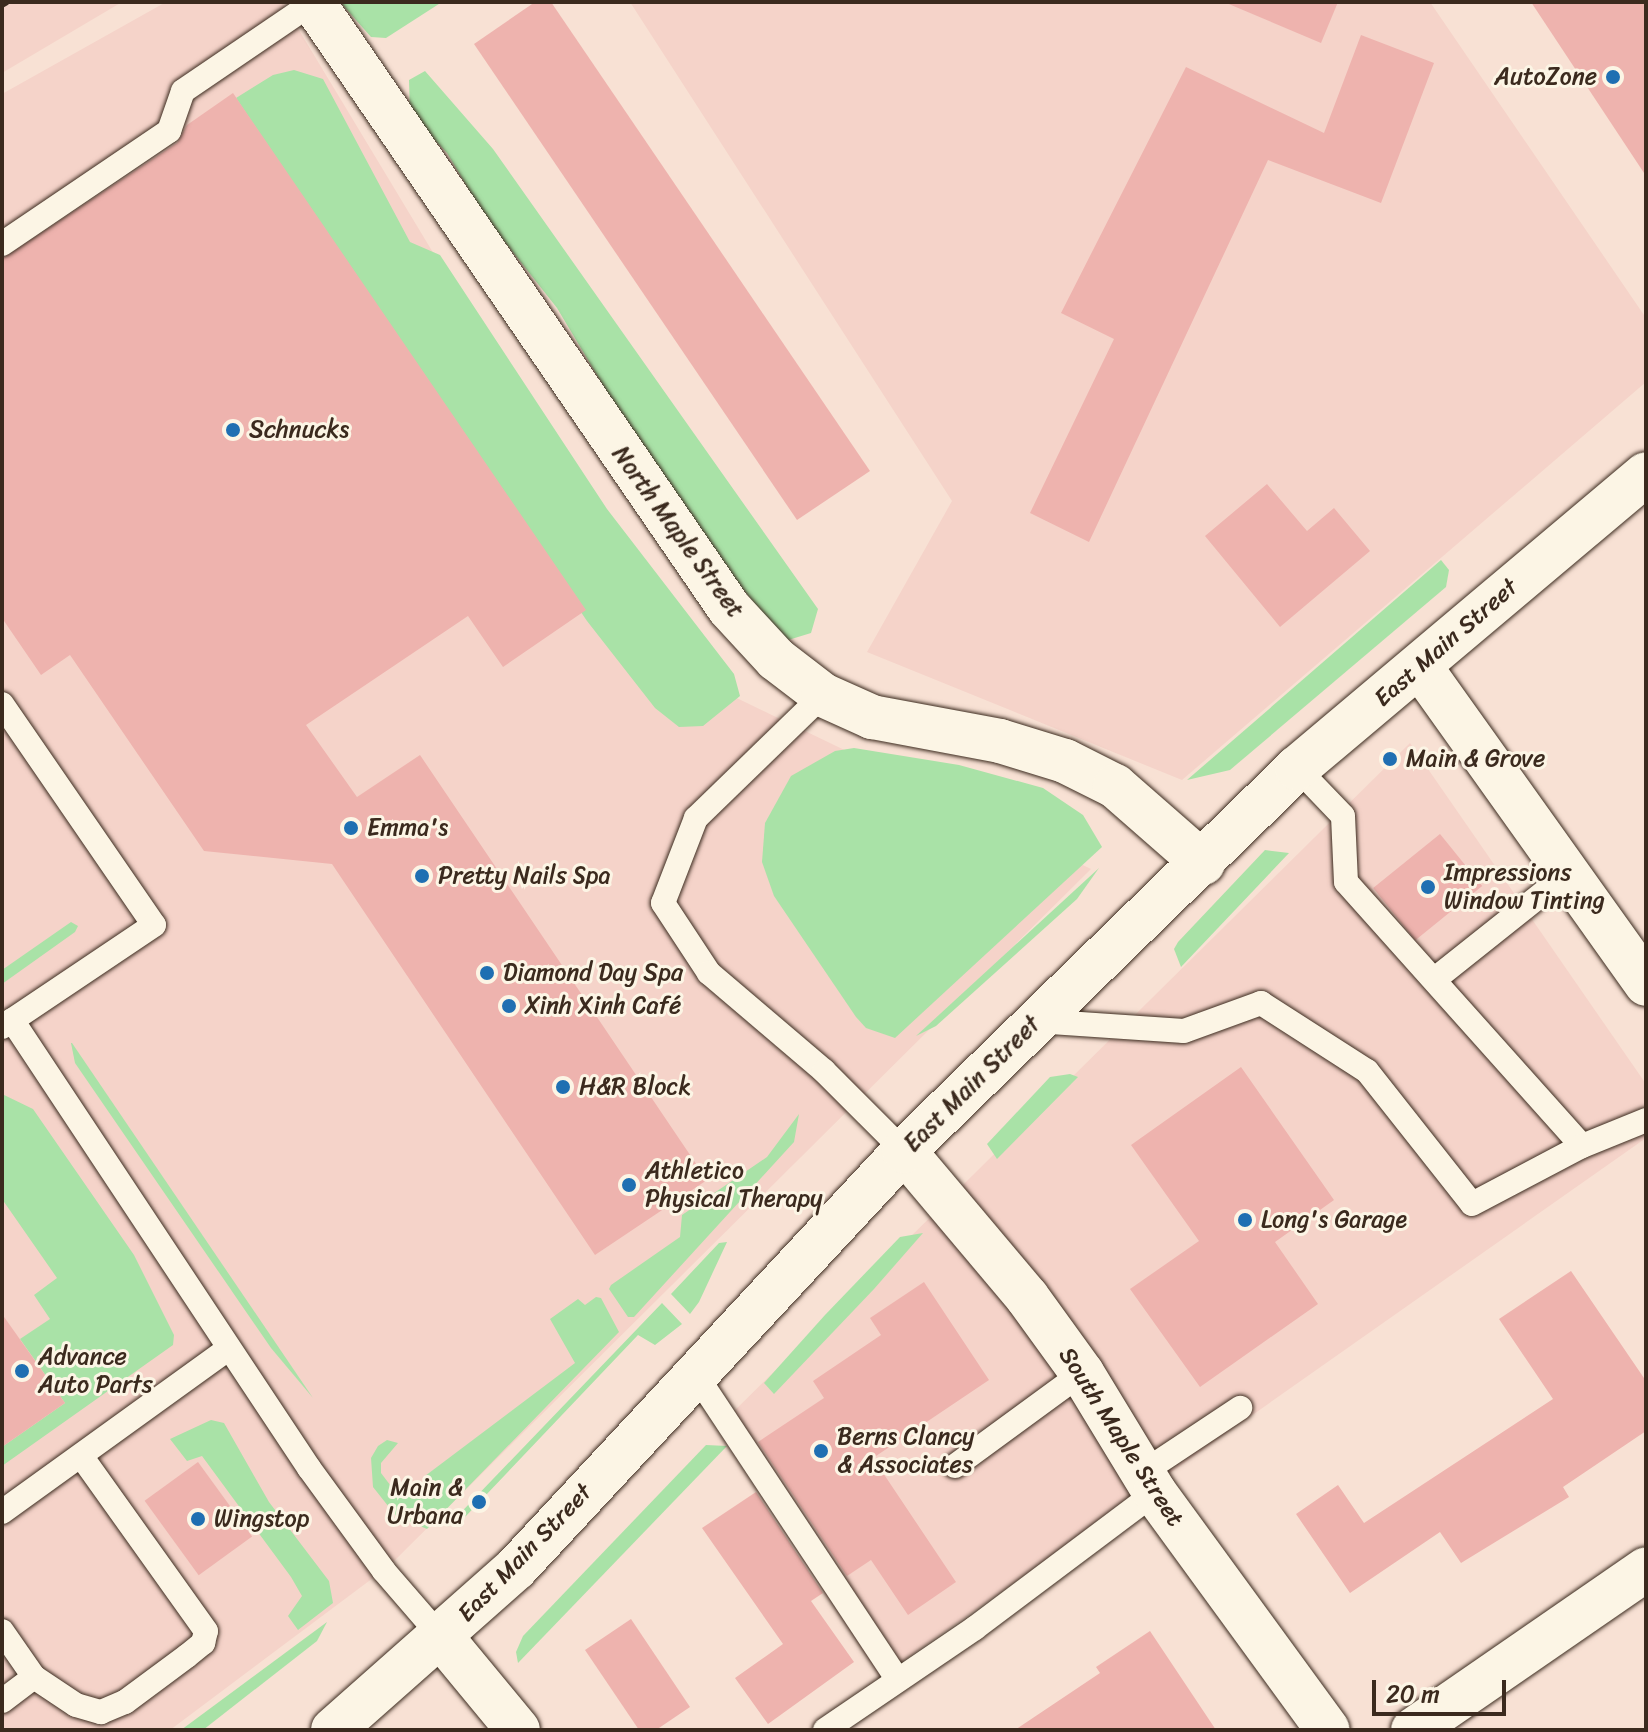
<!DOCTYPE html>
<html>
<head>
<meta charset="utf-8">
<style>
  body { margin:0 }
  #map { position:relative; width:1648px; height:1732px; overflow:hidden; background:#f8e1d4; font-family:Sriracha,sans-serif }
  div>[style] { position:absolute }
  .built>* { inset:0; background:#f5d3c9 }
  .green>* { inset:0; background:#a9e2a7 }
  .building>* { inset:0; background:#eeb3ae; transform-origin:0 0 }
  .roads { filter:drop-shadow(0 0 2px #3b2a1e) drop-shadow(0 0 2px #3b2a1e) }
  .service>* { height:24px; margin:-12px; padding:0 12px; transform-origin:12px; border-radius:12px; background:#fcf5e5 }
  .minor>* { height:44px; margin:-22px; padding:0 22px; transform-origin:22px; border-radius:22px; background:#fcf5e5 }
  .secondary>* { height:44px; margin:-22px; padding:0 22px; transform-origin:22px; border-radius:22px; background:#fcf5e5 }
  .rail>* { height:6px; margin-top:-3px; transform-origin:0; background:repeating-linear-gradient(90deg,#3b2a1e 0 12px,transparent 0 18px) }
  .dots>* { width:22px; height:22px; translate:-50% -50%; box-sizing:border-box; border:4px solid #fcf5e5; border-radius:50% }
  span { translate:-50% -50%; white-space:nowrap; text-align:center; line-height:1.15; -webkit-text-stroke:6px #fcf5e5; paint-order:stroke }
  .poi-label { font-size:24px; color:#3b2a1e }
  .right { translate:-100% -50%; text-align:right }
  .left { translate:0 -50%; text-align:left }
  .street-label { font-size:24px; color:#3b2a1e }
  .frame { position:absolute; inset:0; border:4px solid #3b2a1e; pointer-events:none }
  .scale { position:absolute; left:1372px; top:1680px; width:134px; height:36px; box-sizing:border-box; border:4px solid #3b2a1e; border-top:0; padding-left:10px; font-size:24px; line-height:28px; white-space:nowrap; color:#3b2a1e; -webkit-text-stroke:6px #fcf5e5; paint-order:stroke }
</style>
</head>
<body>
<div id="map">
  <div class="built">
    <div style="clip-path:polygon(2px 2px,122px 2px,2px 73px)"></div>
    <div style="clip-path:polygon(166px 2px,282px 2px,687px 674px,1091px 869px,389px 1566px,170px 1730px,2px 1730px,2px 94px)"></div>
    <div style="clip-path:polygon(630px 2px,1430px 2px,1646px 318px,1646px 382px,1182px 780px,867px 652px,952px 501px)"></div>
    <div style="clip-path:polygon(1410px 743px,1646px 1084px,1646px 1138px,880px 1677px,717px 1428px)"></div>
  </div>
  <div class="green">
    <div style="clip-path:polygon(340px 2px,442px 2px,386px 38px,371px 37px)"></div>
    <div style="clip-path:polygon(294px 70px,323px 79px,410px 242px,440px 255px,607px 509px,734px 674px,740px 696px,703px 726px,679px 727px,655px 708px,587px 621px,236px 98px,273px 75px)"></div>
    <div style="clip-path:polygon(425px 71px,493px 149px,818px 609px,811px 633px,785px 641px,734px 578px,607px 392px,557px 308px,485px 217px,447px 153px,410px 114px,409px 80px)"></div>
    <div style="clip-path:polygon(1441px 560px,1449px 570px,1446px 587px,1230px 770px,1187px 780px)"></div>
    <div style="clip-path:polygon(854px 748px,959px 765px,1043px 788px,1083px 815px,1102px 847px,895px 1038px,866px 1028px,856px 1017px,774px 896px,762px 862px,765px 823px,791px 776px,835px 751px)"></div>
    <div style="clip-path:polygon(1265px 850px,1289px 853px,1181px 967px,1174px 949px,1178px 942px)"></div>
    <div style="clip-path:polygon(1099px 868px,1077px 899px,936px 1026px,916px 1036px)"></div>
    <div style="clip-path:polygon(71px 922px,78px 926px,75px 932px,2px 984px,2px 970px)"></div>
    <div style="clip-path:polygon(71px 1043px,72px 1043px,313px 1398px,271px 1348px,75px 1063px)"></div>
    <div style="clip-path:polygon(1070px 1074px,1078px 1077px,997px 1159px,987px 1144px,1050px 1077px)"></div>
    <div style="clip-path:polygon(2px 1094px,33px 1109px,134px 1255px,174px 1335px,173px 1345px,2px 1466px,2px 1447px,65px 1403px,20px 1339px,50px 1319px,34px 1295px,57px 1278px,2px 1199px)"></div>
    <div style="clip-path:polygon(799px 1114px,794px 1142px,634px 1317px,628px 1317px,609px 1289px,611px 1285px,680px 1237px,682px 1215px,767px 1157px)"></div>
    <div style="clip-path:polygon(923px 1233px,874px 1289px,774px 1394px,764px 1383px,825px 1315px,900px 1237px)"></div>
    <div style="clip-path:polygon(727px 1242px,699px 1302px,690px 1314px,671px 1294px,719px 1243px)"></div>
    <div style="clip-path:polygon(596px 1297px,601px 1298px,619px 1332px,427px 1529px,396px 1516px,373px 1487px,371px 1458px,378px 1446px,387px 1440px,398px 1443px,381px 1463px,381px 1473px,400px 1498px,427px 1494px,425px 1476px,575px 1363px,550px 1319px,578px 1299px,585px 1305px)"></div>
    <div style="clip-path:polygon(662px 1303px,682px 1324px,655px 1345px,638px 1335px,466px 1516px,447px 1527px)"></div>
    <div style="clip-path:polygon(211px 1420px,224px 1423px,269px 1502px,329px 1581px,333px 1603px,298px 1630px,288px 1616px,302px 1596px,291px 1577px,202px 1456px,187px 1461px,170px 1439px)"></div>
    <div style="clip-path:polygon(706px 1445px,727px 1446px,518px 1663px,516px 1652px,523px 1636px)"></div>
    <div style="clip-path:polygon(327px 1622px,317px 1641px,203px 1730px,181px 1730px)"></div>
  </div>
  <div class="building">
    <div style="clip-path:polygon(535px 2px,551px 2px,870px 471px,797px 520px,474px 44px)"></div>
    <div style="clip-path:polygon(1224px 2px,1338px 2px,1321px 43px)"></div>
    <div style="clip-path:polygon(1531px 2px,1646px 2px,1646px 176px)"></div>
    <div style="clip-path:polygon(1361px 35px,1434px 63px,1381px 203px,1268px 160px,1089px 542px,1030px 513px,1114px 339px,1061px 313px,1186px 67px,1324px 133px)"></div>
    <div style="clip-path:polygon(233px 93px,586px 610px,503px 667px,468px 616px,306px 725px,357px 797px,420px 755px,707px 1180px,595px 1255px,332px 864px,204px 851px,70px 655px,41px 675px,2px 618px,2px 259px,177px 143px,187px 125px)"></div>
    <div style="clip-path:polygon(1267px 484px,1307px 531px,1334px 508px,1370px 551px,1280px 627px,1205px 536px)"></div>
    <div style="left:1440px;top:834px;width:67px;height:86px;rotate:51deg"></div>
    <div style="clip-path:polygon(1241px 1067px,1334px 1200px,1275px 1242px,1318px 1304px,1200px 1387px,1130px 1289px,1199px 1241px,1131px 1145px)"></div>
    <div style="clip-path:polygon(1571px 1271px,1646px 1381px,1646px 1431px,1563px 1487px,1569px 1497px,1461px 1563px,1440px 1532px,1350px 1593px,1296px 1514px,1338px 1485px,1364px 1523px,1553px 1399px,1499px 1319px)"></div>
    <div style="clip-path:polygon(924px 1282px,989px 1380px,873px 1458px,956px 1582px,908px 1615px,871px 1560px,847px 1576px,758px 1442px,824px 1398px,813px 1381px,881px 1335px,870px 1318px)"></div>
    <div style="clip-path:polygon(2px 1314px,65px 1403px,2px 1447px)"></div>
    <div style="left:198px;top:1462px;width:92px;height:66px;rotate:54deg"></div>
    <div style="clip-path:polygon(756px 1492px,823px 1593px,811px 1601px,854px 1662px,768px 1724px,735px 1678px,783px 1644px,702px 1528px)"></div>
    <div style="clip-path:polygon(631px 1619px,690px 1707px,656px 1730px,639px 1730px,585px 1650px)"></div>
    <div style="clip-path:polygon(1150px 1631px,1216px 1730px,1015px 1730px,1100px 1673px,1096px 1667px)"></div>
  </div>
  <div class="roads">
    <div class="service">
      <div style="left:2px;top:244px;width:202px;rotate:-34.1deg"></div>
      <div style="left:169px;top:131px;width:42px;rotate:-70.7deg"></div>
      <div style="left:183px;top:91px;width:158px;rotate:-34.2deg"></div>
      <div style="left:823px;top:695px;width:177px;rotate:135.9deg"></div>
      <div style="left:696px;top:818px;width:91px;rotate:111.2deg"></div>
      <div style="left:663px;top:903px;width:84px;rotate:56.7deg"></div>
      <div style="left:709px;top:973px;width:151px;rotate:40.4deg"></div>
      <div style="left:824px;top:1071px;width:113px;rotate:45deg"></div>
      <div style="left:2px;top:704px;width:268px;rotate:55.5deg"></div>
      <div style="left:154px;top:925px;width:183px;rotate:146.1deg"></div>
      <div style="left:1297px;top:768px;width:66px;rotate:46.2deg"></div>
      <div style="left:1343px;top:816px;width:66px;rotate:87.4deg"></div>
      <div style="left:1346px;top:882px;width:354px;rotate:48.2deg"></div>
      <div style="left:1582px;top:1146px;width:69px;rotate:-22.1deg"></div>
      <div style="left:1435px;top:979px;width:169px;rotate:-38.5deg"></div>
      <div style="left:12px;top:1020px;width:538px;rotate:56.46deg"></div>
      <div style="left:309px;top:1468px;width:127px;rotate:53.9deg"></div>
      <div style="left:384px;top:1571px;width:89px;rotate:49.1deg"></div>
      <div style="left:1036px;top:1021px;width:148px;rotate:3.9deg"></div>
      <div style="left:1184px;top:1031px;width:82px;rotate:-20deg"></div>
      <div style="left:1261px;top:1003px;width:126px;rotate:32.7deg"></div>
      <div style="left:1367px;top:1071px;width:169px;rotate:51.7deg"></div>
      <div style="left:1472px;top:1204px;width:124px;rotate:-27.8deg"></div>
      <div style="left:694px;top:1372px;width:369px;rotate:56.5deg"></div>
      <div style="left:955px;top:1466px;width:157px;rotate:-36.2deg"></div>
      <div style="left:1142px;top:1473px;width:118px;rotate:-33.6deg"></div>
      <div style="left:2px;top:1512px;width:279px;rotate:-35.8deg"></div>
      <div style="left:2px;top:1631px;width:56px;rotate:55.2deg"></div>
      <div style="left:34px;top:1677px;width:40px;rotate:143deg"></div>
      <div style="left:34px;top:1677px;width:50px;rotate:33.7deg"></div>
      <div style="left:76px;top:1705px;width:26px;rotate:16deg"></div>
      <div style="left:101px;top:1712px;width:26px;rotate:-23deg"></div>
      <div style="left:125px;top:1702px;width:77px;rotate:-36.6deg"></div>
      <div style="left:187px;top:1656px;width:21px;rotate:-39deg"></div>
      <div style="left:203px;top:1643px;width:12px;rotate:-76deg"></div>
      <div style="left:206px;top:1631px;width:215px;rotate:-125.5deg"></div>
      <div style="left:825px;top:1730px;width:181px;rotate:-34.2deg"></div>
      <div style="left:975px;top:1628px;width:225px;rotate:-36.9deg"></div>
    </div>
    <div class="minor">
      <div style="left:313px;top:2px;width:735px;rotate:55.53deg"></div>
      <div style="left:729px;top:608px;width:69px;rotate:47.3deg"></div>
      <div style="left:776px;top:659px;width:59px;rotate:37.5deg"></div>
      <div style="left:823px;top:695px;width:54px;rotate:24.2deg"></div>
      <div style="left:872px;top:717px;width:130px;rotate:10.6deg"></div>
      <div style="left:1000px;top:741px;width:68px;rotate:17.1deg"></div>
      <div style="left:1065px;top:761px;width:56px;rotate:26.6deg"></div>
      <div style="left:1115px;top:786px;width:117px;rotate:41.2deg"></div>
      <div style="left:1421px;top:668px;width:388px;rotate:54.5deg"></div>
      <div style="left:904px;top:1151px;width:191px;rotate:49.9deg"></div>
      <div style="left:1027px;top:1297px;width:94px;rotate:54.1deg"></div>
      <div style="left:1082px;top:1373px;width:140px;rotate:58.7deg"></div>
      <div style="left:1155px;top:1493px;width:293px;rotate:53.9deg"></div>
      <div style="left:442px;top:1638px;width:119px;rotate:50.4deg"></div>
      <div style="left:1413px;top:1730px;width:283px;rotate:-34.6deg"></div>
    </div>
    <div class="secondary">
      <div style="left:333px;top:1730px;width:244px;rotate:-41.5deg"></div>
      <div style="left:516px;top:1568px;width:570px;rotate:-47.06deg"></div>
      <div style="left:904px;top:1151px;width:549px;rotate:-44.26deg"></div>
      <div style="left:1297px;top:768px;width:456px;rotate:-40.1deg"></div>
    </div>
  </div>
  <div class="rail">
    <div style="left:2px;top:5px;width:6px;rotate:-31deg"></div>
  </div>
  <div class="dots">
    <div style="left:1613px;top:77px;background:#1f6fb2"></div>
    <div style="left:233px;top:430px;background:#1f6fb2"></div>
    <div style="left:1390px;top:759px;background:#1f6fb2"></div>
    <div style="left:351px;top:828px;background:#1f6fb2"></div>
    <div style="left:422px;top:876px;background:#1f6fb2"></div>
    <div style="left:1428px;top:887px;background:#1f6fb2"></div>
    <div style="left:487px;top:973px;background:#1f6fb2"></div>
    <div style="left:509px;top:1006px;background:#1f6fb2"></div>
    <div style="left:563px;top:1087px;background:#1f6fb2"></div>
    <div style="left:629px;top:1185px;background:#1f6fb2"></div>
    <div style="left:1245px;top:1220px;background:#1f6fb2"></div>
    <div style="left:22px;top:1371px;background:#1f6fb2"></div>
    <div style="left:821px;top:1451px;background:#1f6fb2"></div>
    <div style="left:479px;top:1502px;background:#1f6fb2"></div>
    <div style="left:198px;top:1519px;background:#1f6fb2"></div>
  </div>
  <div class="poi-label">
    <span class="right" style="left:1597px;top:77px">AutoZone</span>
    <span class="left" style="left:249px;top:430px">Schnucks</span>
    <span class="left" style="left:1406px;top:759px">Main &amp; Grove</span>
    <span class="left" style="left:367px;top:828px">Emma's</span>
    <span class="left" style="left:1444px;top:887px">Impressions<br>Window Tinting</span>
    <span class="left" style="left:438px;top:876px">Pretty Nails Spa</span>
    <span class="left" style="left:503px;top:973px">Diamond Day Spa</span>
    <span class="left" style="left:525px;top:1006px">Xinh Xinh Café</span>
    <span class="left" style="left:579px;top:1087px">H&amp;R Block</span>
    <span class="left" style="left:645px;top:1185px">Athletico<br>Physical Therapy</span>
    <span class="left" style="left:1261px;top:1220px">Long's Garage</span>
    <span class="left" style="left:38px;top:1371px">Advance<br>Auto Parts</span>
    <span class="left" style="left:837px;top:1451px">Berns Clancy<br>&amp; Associates</span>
    <span class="right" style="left:463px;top:1502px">Main &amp;<br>Urbana</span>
    <span class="left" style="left:214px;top:1519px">Wingstop</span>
  </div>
  <div class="street-label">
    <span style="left:678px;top:532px;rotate:54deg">North Maple Street</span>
    <span style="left:1446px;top:643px;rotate:-41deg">East Main Street</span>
    <span style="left:972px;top:1084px;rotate:-45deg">East Main Street</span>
    <span style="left:1121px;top:1437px;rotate:57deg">South Maple Street</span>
    <span style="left:525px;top:1553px;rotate:-46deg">East Main Street</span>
  </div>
  <div class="frame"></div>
  <div class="scale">20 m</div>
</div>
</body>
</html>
